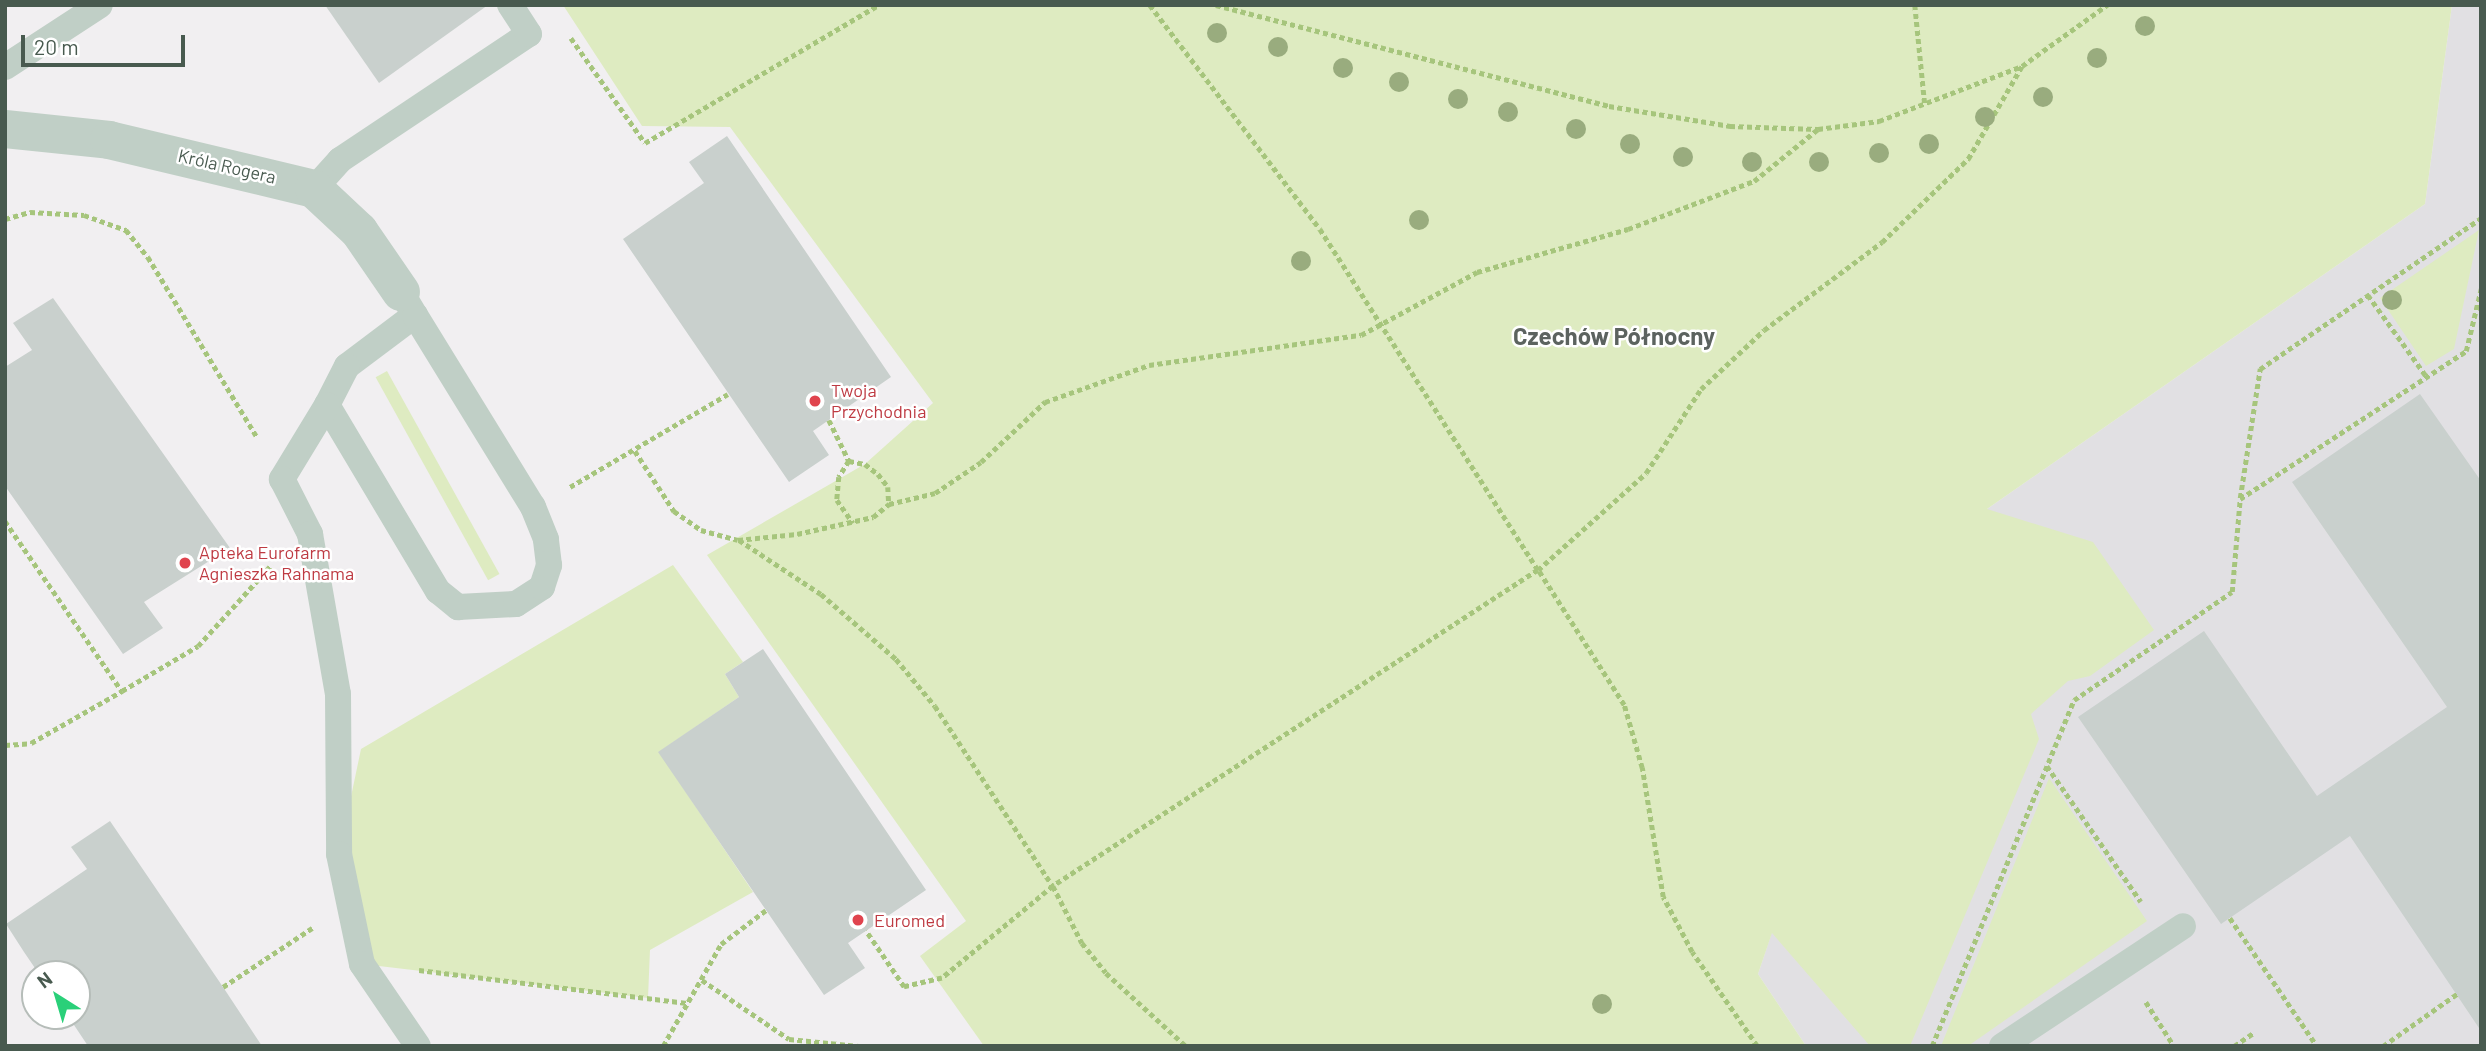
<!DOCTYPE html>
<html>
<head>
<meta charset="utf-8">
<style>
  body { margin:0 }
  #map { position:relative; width:2486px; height:1051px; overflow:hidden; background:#f1eff1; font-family:Barlow,sans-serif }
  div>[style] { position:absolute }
  .education>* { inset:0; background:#e1e0e3 }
  .green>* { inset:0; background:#deebc1; transform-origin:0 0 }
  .building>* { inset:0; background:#c9d0cd }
  .path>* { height:4.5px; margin-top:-2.25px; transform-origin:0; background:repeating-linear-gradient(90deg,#a6c57c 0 5px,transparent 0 8.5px) }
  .service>* { height:26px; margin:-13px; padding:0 13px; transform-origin:13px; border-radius:13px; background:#c0cfc6 }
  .minor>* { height:38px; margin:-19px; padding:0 19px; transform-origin:19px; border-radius:19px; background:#c0cfc6 }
  .trees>* { width:20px; height:20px; margin:-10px; border-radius:50%; background:#99ac7e }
  .dots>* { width:19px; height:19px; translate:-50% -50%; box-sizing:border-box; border:4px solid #fff; border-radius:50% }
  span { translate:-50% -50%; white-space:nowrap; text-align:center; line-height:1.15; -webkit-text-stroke:5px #fff; paint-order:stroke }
  .street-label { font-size:18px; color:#485a4f }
  .health-label { font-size:18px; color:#be3a42 }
  .left { translate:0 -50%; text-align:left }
  .district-label { font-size:24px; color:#5c635f; font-weight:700 }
  .frame { position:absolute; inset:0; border:7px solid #485a4f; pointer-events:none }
  .north { position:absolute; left:21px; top:960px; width:70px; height:70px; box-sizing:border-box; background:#fff; border:2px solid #b6bdb9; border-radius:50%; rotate:323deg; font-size:19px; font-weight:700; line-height:28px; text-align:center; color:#485a4f }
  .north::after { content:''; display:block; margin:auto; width:24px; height:32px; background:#2ad079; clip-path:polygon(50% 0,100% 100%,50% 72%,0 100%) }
  .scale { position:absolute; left:21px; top:35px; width:164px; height:32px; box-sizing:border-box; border:4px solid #485a4f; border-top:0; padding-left:9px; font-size:21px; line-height:24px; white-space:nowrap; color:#485a4f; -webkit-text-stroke:5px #fff; paint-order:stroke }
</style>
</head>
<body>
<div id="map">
  <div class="education">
    <div style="clip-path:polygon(2452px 5px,2481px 5px,2481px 1046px,1806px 1046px,1758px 974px,1772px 932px,1944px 539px,2425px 204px)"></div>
  </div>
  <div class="green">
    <div style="clip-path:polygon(563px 5px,2452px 5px,2425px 204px,1987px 509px,2093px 542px,2154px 630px,2090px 676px,2068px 681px,2031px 714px,2039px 739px,1910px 1046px,1870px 1046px,1772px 933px,1758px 974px,1806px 1046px,984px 1046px,920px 956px,966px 921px,707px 555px,865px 464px,933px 403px,730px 127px,642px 126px)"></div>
    <div style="clip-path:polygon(2479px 230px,2454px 349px,2426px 366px,2380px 298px)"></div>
    <div style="left:387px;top:371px;width:232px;height:13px;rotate:61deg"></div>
    <div style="clip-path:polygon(673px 565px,743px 662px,725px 674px,739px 697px,659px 752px,753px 892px,650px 950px,648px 998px,362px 964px,339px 854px,361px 749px)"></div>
    <div style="clip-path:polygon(2049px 778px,2147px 921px,1968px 1046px,1941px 1046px)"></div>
  </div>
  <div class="building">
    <div style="clip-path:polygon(325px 5px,488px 5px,379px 83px)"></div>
    <div style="clip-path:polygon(727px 136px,891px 377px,813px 431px,829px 455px,789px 482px,623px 239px,704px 183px,689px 162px)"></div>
    <div style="clip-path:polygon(53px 298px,230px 548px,144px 602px,163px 628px,123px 654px,5px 486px,5px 367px,32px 350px,13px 323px)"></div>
    <div style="clip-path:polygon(2420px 394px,2481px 481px,2481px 1031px,2350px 836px,2221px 924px,2078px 717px,2204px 631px,2317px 796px,2447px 707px,2292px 482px)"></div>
    <div style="clip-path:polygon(763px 649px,926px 890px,848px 943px,865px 968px,824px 995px,658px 752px,739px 697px,725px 674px)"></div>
    <div style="clip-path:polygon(110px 821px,223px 987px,262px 1046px,88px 1046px,68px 1016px,77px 1016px,77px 974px,39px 974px,24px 952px,6px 924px,87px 869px,71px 847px)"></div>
  </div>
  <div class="path">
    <div style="left:1150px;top:5px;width:281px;rotate:52.8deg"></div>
    <div style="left:1320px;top:229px;width:405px;rotate:57.4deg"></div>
    <div style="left:1538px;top:570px;width:579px;rotate:146.91deg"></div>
    <div style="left:1053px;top:886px;width:64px;rotate:63deg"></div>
    <div style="left:1082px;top:943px;width:38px;rotate:51deg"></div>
    <div style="left:1106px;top:973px;width:108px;rotate:42.4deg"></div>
    <div style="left:1216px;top:5px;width:406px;rotate:14.4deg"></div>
    <div style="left:1609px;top:106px;width:123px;rotate:9.4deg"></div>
    <div style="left:1730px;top:126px;width:88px;rotate:2deg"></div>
    <div style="left:1818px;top:129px;width:62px;rotate:-7.5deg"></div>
    <div style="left:1879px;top:121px;width:153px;rotate:-21deg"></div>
    <div style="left:2022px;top:66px;width:105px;rotate:-35.7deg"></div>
    <div style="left:1915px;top:5px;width:100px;rotate:84.3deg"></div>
    <div style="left:571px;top:38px;width:128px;rotate:54.8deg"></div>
    <div style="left:645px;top:143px;width:271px;rotate:-30.6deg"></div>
    <div style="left:5px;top:219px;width:26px;rotate:-16deg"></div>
    <div style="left:30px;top:212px;width:54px;rotate:3.2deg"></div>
    <div style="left:84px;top:215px;width:45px;rotate:19.7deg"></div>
    <div style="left:126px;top:230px;width:35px;rotate:51deg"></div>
    <div style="left:148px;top:257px;width:210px;rotate:58.8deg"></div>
    <div style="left:2368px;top:295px;width:101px;rotate:54.3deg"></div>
    <div style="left:829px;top:420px;width:46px;rotate:64deg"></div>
    <div style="left:849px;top:461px;width:19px;rotate:122deg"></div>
    <div style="left:839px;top:477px;width:23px;rotate:95deg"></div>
    <div style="left:837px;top:500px;width:28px;rotate:55deg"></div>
    <div style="left:635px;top:451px;width:72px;rotate:57deg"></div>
    <div style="left:674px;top:511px;width:33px;rotate:35deg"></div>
    <div style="left:701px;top:530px;width:38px;rotate:15deg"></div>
    <div style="left:738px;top:540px;width:59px;rotate:-5.8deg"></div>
    <div style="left:797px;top:534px;width:78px;rotate:-12.6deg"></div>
    <div style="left:873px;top:517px;width:21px;rotate:-39deg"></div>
    <div style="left:889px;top:504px;width:47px;rotate:-13.4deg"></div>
    <div style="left:935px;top:493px;width:55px;rotate:-34deg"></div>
    <div style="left:981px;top:462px;width:88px;rotate:-43.2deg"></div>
    <div style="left:1045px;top:402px;width:110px;rotate:-19.6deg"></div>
    <div style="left:1149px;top:365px;width:214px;rotate:-8.1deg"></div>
    <div style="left:1361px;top:335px;width:132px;rotate:-28.5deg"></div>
    <div style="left:1477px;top:272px;width:157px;rotate:-15.9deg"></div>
    <div style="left:1628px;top:229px;width:135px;rotate:-20.9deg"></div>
    <div style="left:1754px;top:181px;width:82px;rotate:-39.1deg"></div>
    <div style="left:849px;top:461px;width:16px;rotate:11deg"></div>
    <div style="left:865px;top:464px;width:16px;rotate:38deg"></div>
    <div style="left:878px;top:474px;width:16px;rotate:52deg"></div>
    <div style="left:888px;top:487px;width:17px;rotate:87deg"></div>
    <div style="left:570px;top:487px;width:183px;rotate:-30.5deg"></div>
    <div style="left:2240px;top:498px;width:131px;rotate:-81.2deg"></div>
    <div style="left:2260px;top:369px;width:268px;rotate:-34.3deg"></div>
    <div style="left:5px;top:521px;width:206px;rotate:55.5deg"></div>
    <div style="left:122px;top:691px;width:88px;rotate:-30.6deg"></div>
    <div style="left:198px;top:646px;width:110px;rotate:-47.9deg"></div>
    <div style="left:739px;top:540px;width:98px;rotate:33.4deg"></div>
    <div style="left:821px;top:594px;width:99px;rotate:40.9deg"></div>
    <div style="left:896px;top:659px;width:61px;rotate:50.3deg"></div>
    <div style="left:935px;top:706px;width:215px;rotate:56.8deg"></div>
    <div style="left:1053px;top:886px;width:144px;rotate:140.3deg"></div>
    <div style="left:942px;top:978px;width:39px;rotate:167deg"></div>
    <div style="left:904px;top:987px;width:68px;rotate:-124.2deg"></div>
    <div style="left:5px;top:745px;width:26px;rotate:-4deg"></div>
    <div style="left:31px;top:743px;width:105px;rotate:-29.7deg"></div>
    <div style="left:2047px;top:766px;width:165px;rotate:55.3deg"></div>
    <div style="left:2230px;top:918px;width:155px;rotate:55.8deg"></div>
    <div style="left:419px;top:970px;width:272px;rotate:7deg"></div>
    <div style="left:702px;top:980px;width:105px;rotate:34.1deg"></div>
    <div style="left:789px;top:1039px;width:70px;rotate:5.7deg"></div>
    <div style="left:223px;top:987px;width:107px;rotate:-33.5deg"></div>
    <div style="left:2146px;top:1002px;width:52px;rotate:57.5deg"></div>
    <div style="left:663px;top:1046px;width:117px;rotate:-60.4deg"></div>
    <div style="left:721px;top:944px;width:56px;rotate:-37.1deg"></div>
    <div style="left:1757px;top:1046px;width:114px;rotate:-124.7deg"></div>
    <div style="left:1692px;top:952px;width:62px;rotate:-117.8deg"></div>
    <div style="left:1663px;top:897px;width:131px;rotate:-99.2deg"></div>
    <div style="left:1642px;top:768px;width:66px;rotate:-105.9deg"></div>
    <div style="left:1624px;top:705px;width:160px;rotate:-122.5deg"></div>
    <div style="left:1538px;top:570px;width:145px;rotate:-41.9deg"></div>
    <div style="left:1646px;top:473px;width:100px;rotate:-56.8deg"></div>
    <div style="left:1701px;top:389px;width:86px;rotate:-43.1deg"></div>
    <div style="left:1764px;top:330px;width:147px;rotate:-36.7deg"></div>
    <div style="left:1882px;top:242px;width:120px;rotate:-44deg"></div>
    <div style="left:1968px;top:159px;width:108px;rotate:-59.9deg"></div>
    <div style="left:1932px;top:1046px;width:374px;rotate:-67.7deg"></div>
    <div style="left:2074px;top:700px;width:191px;rotate:-34.4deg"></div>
    <div style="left:2232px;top:592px;width:93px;rotate:-85.1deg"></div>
    <div style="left:2240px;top:499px;width:270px;rotate:-33.2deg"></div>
    <div style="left:2466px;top:351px;width:64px;rotate:-76.4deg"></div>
    <div style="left:2234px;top:1046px;width:23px;rotate:-34deg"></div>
    <div style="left:2383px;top:1046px;width:92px;rotate:-35.2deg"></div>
  </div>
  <div class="service">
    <div style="left:5px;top:67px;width:113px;rotate:-33.1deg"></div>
    <div style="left:314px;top:189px;width:39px;rotate:-48deg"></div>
    <div style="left:340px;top:160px;width:227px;rotate:-33.7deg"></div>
    <div style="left:529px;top:34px;width:35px;rotate:-123deg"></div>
    <div style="left:401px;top:292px;width:27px;rotate:59deg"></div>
    <div style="left:415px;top:315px;width:85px;rotate:143.1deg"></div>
    <div style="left:347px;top:366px;width:44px;rotate:117.1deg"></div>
    <div style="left:327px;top:405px;width:217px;rotate:59.2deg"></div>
    <div style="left:438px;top:591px;width:26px;rotate:39deg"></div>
    <div style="left:458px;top:607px;width:58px;rotate:-3deg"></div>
    <div style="left:516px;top:604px;width:31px;rotate:-33deg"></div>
    <div style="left:542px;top:587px;width:23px;rotate:-72deg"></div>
    <div style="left:549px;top:565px;width:26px;rotate:-97deg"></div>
    <div style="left:546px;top:539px;width:35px;rotate:-112deg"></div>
    <div style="left:533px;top:507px;width:225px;rotate:-121.6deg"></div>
    <div style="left:327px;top:405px;width:87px;rotate:121.3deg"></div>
    <div style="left:282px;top:479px;width:62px;rotate:63deg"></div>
    <div style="left:310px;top:534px;width:162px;rotate:80.1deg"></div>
    <div style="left:338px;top:694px;width:160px;rotate:89.6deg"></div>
    <div style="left:339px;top:854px;width:112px;rotate:78.2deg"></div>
    <div style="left:362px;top:964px;width:99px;rotate:55.7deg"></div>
    <div style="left:2002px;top:1046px;width:217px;rotate:-33.5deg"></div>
  </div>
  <div class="minor">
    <div style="left:5px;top:129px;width:105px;rotate:6deg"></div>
    <div style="left:109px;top:140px;width:211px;rotate:13.4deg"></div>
    <div style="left:314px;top:189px;width:62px;rotate:43deg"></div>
    <div style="left:359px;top:231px;width:74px;rotate:55.5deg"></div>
  </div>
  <div class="trees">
    <div style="left:2145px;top:26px"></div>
    <div style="left:1217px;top:33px"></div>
    <div style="left:1278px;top:47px"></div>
    <div style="left:2097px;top:58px"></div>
    <div style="left:1343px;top:68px"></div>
    <div style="left:1399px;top:82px"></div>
    <div style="left:2043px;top:97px"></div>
    <div style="left:1458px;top:99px"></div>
    <div style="left:1508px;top:112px"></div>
    <div style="left:1985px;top:117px"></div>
    <div style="left:1576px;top:129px"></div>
    <div style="left:1630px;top:144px"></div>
    <div style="left:1929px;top:144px"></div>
    <div style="left:1879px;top:153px"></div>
    <div style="left:1683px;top:157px"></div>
    <div style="left:1752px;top:162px"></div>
    <div style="left:1819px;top:162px"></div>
    <div style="left:1419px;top:220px"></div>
    <div style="left:1301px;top:261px"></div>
    <div style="left:2392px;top:300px"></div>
    <div style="left:1602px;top:1004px"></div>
  </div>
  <div class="dots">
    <div style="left:815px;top:401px;background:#e0444e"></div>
    <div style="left:185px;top:563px;background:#e0444e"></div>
    <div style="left:858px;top:920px;background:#e0444e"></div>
  </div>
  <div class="street-label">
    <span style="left:227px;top:166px;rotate:13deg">Króla Rogera</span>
  </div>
  <div class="health-label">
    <span class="left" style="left:831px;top:401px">Twoja<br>Przychodnia</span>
    <span class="left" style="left:199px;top:563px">Apteka Eurofarm<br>Agnieszka Rahnama</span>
    <span class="left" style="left:874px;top:920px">Euromed</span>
  </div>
  <div class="district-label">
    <span style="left:1614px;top:336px">Czechów Północny</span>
  </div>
  <div class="frame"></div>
  <div class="north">N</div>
  <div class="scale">20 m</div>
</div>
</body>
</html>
